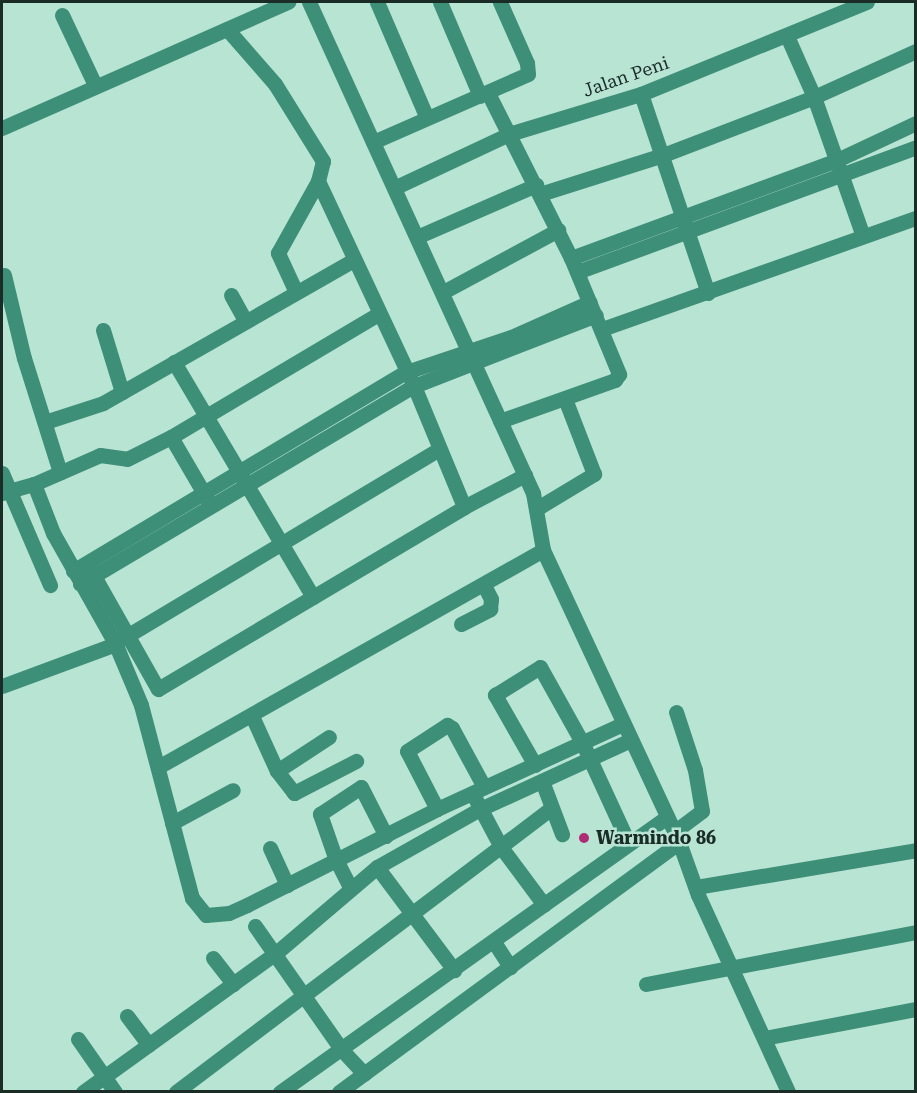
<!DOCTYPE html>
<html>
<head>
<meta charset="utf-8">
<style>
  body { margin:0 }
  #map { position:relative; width:917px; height:1093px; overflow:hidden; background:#b8e4d4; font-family:"Roboto Serif",serif }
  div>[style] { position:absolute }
  .minor>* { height:15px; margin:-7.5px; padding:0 7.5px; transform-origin:7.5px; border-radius:7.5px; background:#3e8f78 }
  .dots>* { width:16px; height:16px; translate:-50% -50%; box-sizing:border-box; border:3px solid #b8e4d4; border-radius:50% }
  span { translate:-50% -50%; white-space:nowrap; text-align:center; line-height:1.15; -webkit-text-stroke:5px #b8e4d4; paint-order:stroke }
  .street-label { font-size:18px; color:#1b2c27 }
  .poi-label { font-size:18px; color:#1b2c27; font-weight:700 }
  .left { translate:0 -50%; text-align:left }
  .frame { position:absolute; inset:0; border:3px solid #1b2c27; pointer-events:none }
</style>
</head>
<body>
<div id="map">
  <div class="minor">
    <div style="left:309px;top:2px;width:540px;rotate:65.48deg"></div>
    <div style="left:533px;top:493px;width:58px;rotate:80deg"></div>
    <div style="left:543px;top:550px;width:322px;rotate:65deg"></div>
    <div style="left:679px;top:842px;width:56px;rotate:70.3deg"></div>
    <div style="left:698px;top:895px;width:217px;rotate:65.4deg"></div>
    <div style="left:377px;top:2px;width:126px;rotate:66.7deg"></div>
    <div style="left:440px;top:2px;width:102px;rotate:66.9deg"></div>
    <div style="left:62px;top:15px;width:77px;rotate:64.8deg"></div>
    <div style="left:227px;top:29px;width:73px;rotate:48.9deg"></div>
    <div style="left:275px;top:84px;width:91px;rotate:58.1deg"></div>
    <div style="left:323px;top:161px;width:21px;rotate:104deg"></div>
    <div style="left:318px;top:181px;width:226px;rotate:64.9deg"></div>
    <div style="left:414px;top:386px;width:131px;rotate:67.5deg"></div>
    <div style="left:787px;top:36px;width:67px;rotate:66.1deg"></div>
    <div style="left:814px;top:97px;width:147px;rotate:70.6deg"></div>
    <div style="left:488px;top:93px;width:185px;rotate:63.3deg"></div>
    <div style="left:571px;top:258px;width:126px;rotate:67.5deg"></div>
    <div style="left:619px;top:374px;width:7px;rotate:124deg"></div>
    <div style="left:615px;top:380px;width:122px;rotate:160.4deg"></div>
    <div style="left:641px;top:94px;width:210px;rotate:71.4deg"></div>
    <div style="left:2px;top:128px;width:313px;rotate:-23.8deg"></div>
    <div style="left:373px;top:142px;width:169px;rotate:-23.7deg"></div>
    <div style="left:528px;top:74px;width:11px;rotate:-95deg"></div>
    <div style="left:527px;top:63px;width:67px;rotate:-113.9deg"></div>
    <div style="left:396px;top:187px;width:125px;rotate:-25.1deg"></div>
    <div style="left:509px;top:134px;width:138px;rotate:-16.9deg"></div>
    <div style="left:641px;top:94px;width:244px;rotate:-22.2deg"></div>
    <div style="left:540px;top:194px;width:129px;rotate:-17.6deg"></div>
    <div style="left:663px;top:155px;width:162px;rotate:-21deg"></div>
    <div style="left:814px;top:97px;width:112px;rotate:-24.3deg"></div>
    <div style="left:419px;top:236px;width:128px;rotate:-23.6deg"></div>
    <div style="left:571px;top:258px;width:283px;rotate:-20.2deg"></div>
    <div style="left:837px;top:160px;width:87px;rotate:-25.1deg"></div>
    <div style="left:577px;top:272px;width:361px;rotate:-20.2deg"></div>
    <div style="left:4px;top:275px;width:85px;rotate:76.5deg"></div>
    <div style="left:24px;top:358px;width:120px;rotate:72.5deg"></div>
    <div style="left:295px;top:290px;width:41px;rotate:-114.7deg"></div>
    <div style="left:278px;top:253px;width:82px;rotate:-60.9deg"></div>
    <div style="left:443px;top:292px;width:131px;rotate:-28.3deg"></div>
    <div style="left:231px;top:295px;width:29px;rotate:61deg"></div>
    <div style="left:602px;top:329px;width:333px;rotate:-19.5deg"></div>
    <div style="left:103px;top:330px;width:65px;rotate:73deg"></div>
    <div style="left:174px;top:362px;width:273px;rotate:59.4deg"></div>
    <div style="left:45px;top:422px;width:61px;rotate:-18.1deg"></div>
    <div style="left:103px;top:403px;width:287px;rotate:-29.7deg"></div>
    <div style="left:171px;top:437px;width:75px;rotate:59.7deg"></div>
    <div style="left:2px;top:473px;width:122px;rotate:66.8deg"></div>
    <div style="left:34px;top:484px;width:53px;rotate:68.8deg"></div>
    <div style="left:53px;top:533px;width:126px;rotate:60.6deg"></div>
    <div style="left:115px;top:643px;width:67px;rotate:67.2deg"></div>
    <div style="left:141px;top:705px;width:200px;rotate:75.2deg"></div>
    <div style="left:192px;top:898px;width:22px;rotate:51deg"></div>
    <div style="left:206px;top:915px;width:23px;rotate:-5deg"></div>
    <div style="left:229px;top:913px;width:20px;rotate:-24deg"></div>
    <div style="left:247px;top:905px;width:213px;rotate:-26.8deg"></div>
    <div style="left:437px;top:809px;width:205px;rotate:-24.6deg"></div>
    <div style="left:2px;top:493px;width:33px;rotate:-16deg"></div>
    <div style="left:34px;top:484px;width:72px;rotate:-23.7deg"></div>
    <div style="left:100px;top:455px;width:27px;rotate:8deg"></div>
    <div style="left:127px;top:459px;width:49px;rotate:-26.6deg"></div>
    <div style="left:171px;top:437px;width:241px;rotate:-30.7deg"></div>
    <div style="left:536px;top:509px;width:68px;rotate:-31.1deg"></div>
    <div style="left:594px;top:474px;width:80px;rotate:-111.1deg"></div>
    <div style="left:90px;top:569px;width:138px;rotate:60.5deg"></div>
    <div style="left:158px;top:689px;width:356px;rotate:-30.7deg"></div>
    <div style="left:464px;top:507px;width:69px;rotate:-27.7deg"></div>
    <div style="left:73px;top:571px;width:388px;rotate:-30.9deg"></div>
    <div style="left:406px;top:372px;width:111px;rotate:-18.4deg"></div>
    <div style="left:511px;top:337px;width:86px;rotate:-23.9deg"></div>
    <div style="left:80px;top:584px;width:388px;rotate:-30.7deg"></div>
    <div style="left:414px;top:386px;width:195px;rotate:-21.3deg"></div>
    <div style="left:461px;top:624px;width:33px;rotate:-27deg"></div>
    <div style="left:490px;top:609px;width:10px;rotate:-84deg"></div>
    <div style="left:491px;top:599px;width:16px;rotate:-117deg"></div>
    <div style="left:2px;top:686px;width:115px;rotate:-20.3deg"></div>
    <div style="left:110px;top:646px;width:382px;rotate:-30.9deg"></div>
    <div style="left:252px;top:716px;width:60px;rotate:65.6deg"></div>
    <div style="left:277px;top:771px;width:28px;rotate:52deg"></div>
    <div style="left:294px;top:793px;width:70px;rotate:-27.3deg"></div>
    <div style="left:535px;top:765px;width:81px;rotate:-119.7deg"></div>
    <div style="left:495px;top:695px;width:53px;rotate:-31.9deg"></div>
    <div style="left:540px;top:667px;width:86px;rotate:60.8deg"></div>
    <div style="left:582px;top:742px;width:112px;rotate:65.3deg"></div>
    <div style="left:158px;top:767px;width:442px;rotate:-29.4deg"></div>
    <div style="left:277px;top:771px;width:62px;rotate:-33.2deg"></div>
    <div style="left:542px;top:781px;width:57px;rotate:69.3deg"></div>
    <div style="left:476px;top:800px;width:53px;rotate:62deg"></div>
    <div style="left:501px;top:847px;width:72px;rotate:53.4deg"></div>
    <div style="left:437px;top:809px;width:65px;rotate:-117.3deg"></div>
    <div style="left:407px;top:751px;width:48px;rotate:-33deg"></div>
    <div style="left:447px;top:725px;width:6px;rotate:31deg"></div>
    <div style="left:452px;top:728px;width:67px;rotate:61.5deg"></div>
    <div style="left:172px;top:823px;width:69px;rotate:-28.4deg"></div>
    <div style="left:674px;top:832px;width:35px;rotate:-37deg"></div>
    <div style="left:702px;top:811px;width:42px;rotate:-99.7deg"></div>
    <div style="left:695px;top:770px;width:61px;rotate:-108.1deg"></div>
    <div style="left:270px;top:848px;width:41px;rotate:65.3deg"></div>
    <div style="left:377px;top:867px;width:118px;rotate:-29.4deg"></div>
    <div style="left:480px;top:809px;width:166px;rotate:-24.6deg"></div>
    <div style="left:696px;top:887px;width:223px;rotate:-9.5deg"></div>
    <div style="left:351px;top:889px;width:33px;rotate:-117deg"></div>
    <div style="left:336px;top:860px;width:49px;rotate:-109.2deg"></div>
    <div style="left:320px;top:814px;width:49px;rotate:-33.4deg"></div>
    <div style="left:361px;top:787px;width:55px;rotate:63deg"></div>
    <div style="left:255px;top:926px;width:150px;rotate:55deg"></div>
    <div style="left:341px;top:1049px;width:34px;rotate:47deg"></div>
    <div style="left:494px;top:942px;width:30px;rotate:57deg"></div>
    <div style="left:213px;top:958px;width:33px;rotate:52deg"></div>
    <div style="left:646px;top:984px;width:275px;rotate:-10.9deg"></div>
    <div style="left:127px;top:1016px;width:36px;rotate:53deg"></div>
    <div style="left:764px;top:1038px;width:155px;rotate:-10.8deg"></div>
    <div style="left:78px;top:1039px;width:65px;rotate:55.1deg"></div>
    <div style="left:83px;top:1092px;width:238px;rotate:-35.8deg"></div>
    <div style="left:276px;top:953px;width:133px;rotate:-40.4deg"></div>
    <div style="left:377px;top:867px;width:129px;rotate:53.2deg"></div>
    <div style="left:176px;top:1092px;width:469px;rotate:-37.1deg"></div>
    <div style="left:280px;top:1092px;width:475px;rotate:-35.4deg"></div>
    <div style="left:339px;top:1092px;width:422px;rotate:-36.3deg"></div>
  </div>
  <div class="dots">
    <div style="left:584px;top:838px;background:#af2b73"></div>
  </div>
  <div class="street-label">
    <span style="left:626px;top:77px;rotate:-19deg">Jalan Peni</span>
  </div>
  <div class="poi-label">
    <span class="left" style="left:596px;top:838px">Warmindo 86</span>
  </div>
  <div class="frame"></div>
</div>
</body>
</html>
